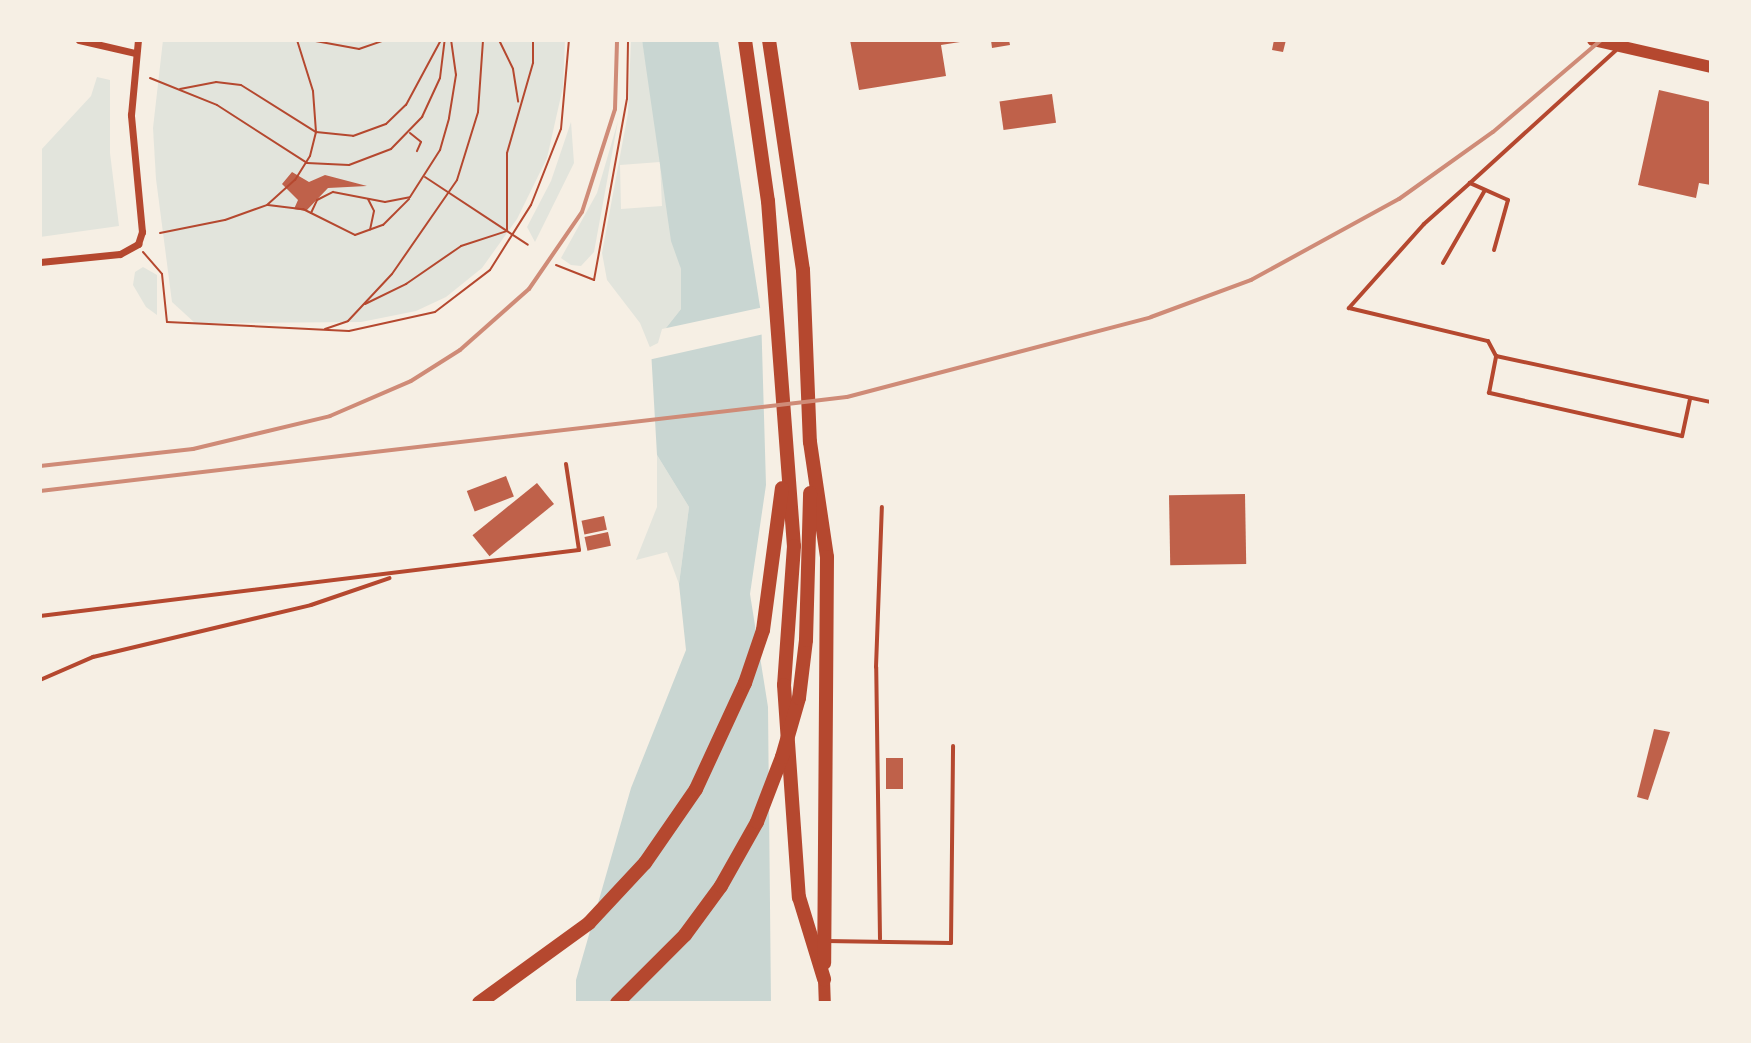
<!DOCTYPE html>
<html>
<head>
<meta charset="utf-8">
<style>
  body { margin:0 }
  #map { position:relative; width:1751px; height:1043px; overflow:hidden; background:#f6efe4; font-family:"Space Grotesk",sans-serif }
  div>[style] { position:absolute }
  .green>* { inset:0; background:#e2e4dc }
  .water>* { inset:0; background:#c9d6d2 }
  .pier>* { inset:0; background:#f6efe4 }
  .building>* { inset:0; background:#bf614a; transform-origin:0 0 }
  .path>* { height:2px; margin:-1px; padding:0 1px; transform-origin:1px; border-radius:1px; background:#b5482f }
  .service>* { height:4px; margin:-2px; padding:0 2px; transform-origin:2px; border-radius:2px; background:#b5482f }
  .minor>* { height:7px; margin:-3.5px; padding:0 3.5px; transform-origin:3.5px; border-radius:3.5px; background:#b5482f }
  .primary>* { height:12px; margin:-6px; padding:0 6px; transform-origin:6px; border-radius:6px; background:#b5482f }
  .motorway>* { height:14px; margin:-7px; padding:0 7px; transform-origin:7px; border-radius:7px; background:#b5482f }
  .rail>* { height:4px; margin:-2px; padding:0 2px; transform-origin:2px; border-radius:2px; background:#cf8b77 }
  span { translate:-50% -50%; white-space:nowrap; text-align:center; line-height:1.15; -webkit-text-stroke:8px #f6efe4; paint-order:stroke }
  .frame { position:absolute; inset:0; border:42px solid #f6efe4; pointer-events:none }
</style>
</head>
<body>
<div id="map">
  <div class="green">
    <div style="clip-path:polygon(163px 40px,565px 40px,563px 87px,547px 158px,517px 219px,482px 268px,446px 297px,416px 311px,361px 322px,195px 323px,172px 302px,156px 179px,153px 128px)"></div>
    <div style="clip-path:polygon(evenodd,631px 40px,642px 40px,681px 269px,681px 309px,666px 328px,661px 347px,651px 350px,640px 323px,607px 280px,602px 253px,628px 113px,631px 40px,660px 162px,662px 206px,621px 209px,620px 165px,660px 162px)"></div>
    <div style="clip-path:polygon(97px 77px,110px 80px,110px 153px,119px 226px,40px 237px,40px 151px,91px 96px)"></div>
    <div style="clip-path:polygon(618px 121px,594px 252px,581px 266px,571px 265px,561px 258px,597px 193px)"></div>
    <div style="clip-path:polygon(571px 122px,574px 163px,535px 242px,527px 227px,551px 181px)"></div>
    <div style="clip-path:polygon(143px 267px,157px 275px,157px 315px,146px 307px,133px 285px,135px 272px)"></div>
    <div style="clip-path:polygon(657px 455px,689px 507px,679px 584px,667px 552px,636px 560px,657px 507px)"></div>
  </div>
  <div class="water">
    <div style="clip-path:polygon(642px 40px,718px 40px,761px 313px,766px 485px,750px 594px,768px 707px,771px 1003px,576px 1003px,576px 980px,631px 788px,686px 650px,679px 584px,689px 507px,657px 455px,651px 350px,661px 346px,666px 328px,681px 309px,681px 269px,671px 241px)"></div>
  </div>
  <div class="pier">
    <div style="clip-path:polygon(764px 307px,768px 333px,648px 360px,648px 348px,658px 343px,662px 329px)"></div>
  </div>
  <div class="building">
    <div style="clip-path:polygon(850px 40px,959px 40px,960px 42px,941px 45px,946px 76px,859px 90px)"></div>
    <div style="clip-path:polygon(991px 40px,1009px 40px,1010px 45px,992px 48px)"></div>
    <div style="clip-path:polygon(1274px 40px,1286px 40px,1283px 52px,1272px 50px)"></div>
    <div style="clip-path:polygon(1659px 90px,1711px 102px,1711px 185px,1699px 183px,1696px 198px,1638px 185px)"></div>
    <div style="left:1052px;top:94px;width:29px;height:53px;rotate:82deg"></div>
    <div style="clip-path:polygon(292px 172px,309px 182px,325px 175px,367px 186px,328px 188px,306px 211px,294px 209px,298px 200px,282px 184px)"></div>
    <div style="left:506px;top:476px;width:22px;height:42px;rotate:69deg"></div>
    <div style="left:537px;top:483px;width:27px;height:83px;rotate:51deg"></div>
    <div style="left:1245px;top:494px;width:70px;height:76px;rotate:89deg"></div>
    <div style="left:604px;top:516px;width:14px;height:23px;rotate:78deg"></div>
    <div style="left:608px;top:532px;width:14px;height:24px;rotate:78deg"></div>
    <div style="clip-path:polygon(1654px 729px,1670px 732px,1648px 800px,1637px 797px)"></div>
    <div style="left:886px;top:758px;width:17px;height:31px"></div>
  </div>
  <div class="path">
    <div style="left:310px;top:40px;width:50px;rotate:10.4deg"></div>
    <div style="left:359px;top:49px;width:28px;rotate:-19deg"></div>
    <div style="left:499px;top:40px;width:32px;rotate:64deg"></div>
    <div style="left:513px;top:69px;width:33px;rotate:81deg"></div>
    <div style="left:150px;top:78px;width:72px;rotate:21.9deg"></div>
    <div style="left:217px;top:105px;width:107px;rotate:32.8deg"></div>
    <div style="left:307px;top:163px;width:42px;rotate:2.7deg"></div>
    <div style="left:349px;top:165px;width:45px;rotate:-20.9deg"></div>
    <div style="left:391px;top:149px;width:45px;rotate:-45.9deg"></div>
    <div style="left:422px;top:117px;width:43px;rotate:-65.2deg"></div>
    <div style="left:440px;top:78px;width:38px;rotate:-83deg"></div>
    <div style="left:180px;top:89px;width:37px;rotate:-11deg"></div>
    <div style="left:216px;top:82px;width:25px;rotate:7deg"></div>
    <div style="left:241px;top:85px;width:89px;rotate:32.1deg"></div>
    <div style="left:316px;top:132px;width:37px;rotate:6deg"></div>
    <div style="left:353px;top:136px;width:35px;rotate:-20deg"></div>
    <div style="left:386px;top:124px;width:28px;rotate:-44deg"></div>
    <div style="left:406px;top:105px;width:74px;rotate:-61.7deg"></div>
    <div style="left:410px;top:133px;width:14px;rotate:39deg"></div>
    <div style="left:421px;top:142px;width:10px;rotate:114deg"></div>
    <div style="left:425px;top:177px;width:123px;rotate:33.4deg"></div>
    <div style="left:368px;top:199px;width:13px;rotate:63deg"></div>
    <div style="left:374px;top:211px;width:19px;rotate:102deg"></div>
    <div style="left:268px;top:205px;width:35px;rotate:7deg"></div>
    <div style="left:303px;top:209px;width:58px;rotate:26.6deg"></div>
    <div style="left:355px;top:235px;width:30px;rotate:-20deg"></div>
    <div style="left:383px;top:225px;width:37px;rotate:-45deg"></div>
    <div style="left:311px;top:213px;width:14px;rotate:-65deg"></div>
    <div style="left:317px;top:200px;width:18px;rotate:-27deg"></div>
    <div style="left:333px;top:192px;width:53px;rotate:10.9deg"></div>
    <div style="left:385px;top:202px;width:25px;rotate:-11deg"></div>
    <div style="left:410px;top:197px;width:56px;rotate:-57.4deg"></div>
    <div style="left:440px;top:150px;width:33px;rotate:-74deg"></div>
    <div style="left:449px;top:118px;width:44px;rotate:-80.8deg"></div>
    <div style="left:456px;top:75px;width:35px;rotate:-98deg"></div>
    <div style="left:160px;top:233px;width:66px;rotate:-11.3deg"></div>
    <div style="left:225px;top:220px;width:45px;rotate:-19.7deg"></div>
    <div style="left:267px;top:205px;width:38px;rotate:-42deg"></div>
    <div style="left:295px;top:180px;width:28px;rotate:-58deg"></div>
    <div style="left:310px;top:156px;width:25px;rotate:-76deg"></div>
    <div style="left:316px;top:132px;width:41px;rotate:-94.2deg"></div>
    <div style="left:313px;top:91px;width:53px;rotate:-107.4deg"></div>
    <div style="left:143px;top:252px;width:29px;rotate:49deg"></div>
    <div style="left:162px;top:274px;width:48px;rotate:84.1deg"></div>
    <div style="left:167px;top:322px;width:182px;rotate:2.8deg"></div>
    <div style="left:349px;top:331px;width:88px;rotate:-12.5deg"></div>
    <div style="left:435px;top:312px;width:69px;rotate:-37.4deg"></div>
    <div style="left:490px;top:270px;width:77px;rotate:-57.8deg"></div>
    <div style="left:531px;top:205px;width:82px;rotate:-68.5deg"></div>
    <div style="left:561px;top:129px;width:89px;rotate:-84.9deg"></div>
    <div style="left:556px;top:265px;width:41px;rotate:21.5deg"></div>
    <div style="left:594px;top:280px;width:184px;rotate:-79.7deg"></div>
    <div style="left:627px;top:99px;width:59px;rotate:-89deg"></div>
    <div style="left:365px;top:304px;width:46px;rotate:-26deg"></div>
    <div style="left:406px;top:284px;width:67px;rotate:-34.6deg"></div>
    <div style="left:461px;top:246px;width:48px;rotate:-18.1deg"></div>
    <div style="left:507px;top:231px;width:78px;rotate:-90deg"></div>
    <div style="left:507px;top:153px;width:94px;rotate:-73.9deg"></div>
    <div style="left:533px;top:63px;width:23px;rotate:-90deg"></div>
    <div style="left:325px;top:329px;width:24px;rotate:-19deg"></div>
    <div style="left:348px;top:321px;width:64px;rotate:-46.9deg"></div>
    <div style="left:392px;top:274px;width:114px;rotate:-55.3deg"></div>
    <div style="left:457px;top:180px;width:71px;rotate:-72.8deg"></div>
    <div style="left:478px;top:112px;width:72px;rotate:-86deg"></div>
  </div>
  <div class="service">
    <div style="left:1470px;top:183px;width:197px;rotate:-42.3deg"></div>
    <div style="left:1494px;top:250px;width:52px;rotate:-74.4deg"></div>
    <div style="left:1508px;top:200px;width:42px;rotate:-155.9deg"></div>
    <div style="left:1470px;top:183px;width:62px;rotate:138.3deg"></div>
    <div style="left:1424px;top:224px;width:113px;rotate:131.8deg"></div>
    <div style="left:1349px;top:308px;width:143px;rotate:13.4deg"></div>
    <div style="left:1488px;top:341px;width:17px;rotate:62deg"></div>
    <div style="left:1443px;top:263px;width:84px;rotate:-60.1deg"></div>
    <div style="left:1690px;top:399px;width:38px;rotate:102deg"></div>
    <div style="left:1682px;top:436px;width:198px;rotate:-167.4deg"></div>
    <div style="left:1489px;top:393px;width:38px;rotate:-79deg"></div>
    <div style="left:1496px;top:356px;width:220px;rotate:12.1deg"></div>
    <div style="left:40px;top:616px;width:543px;rotate:-6.98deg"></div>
    <div style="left:579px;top:550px;width:87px;rotate:-98.6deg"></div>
    <div style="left:40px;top:680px;width:58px;rotate:-23.5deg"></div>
    <div style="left:93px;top:657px;width:224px;rotate:-13.4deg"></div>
    <div style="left:311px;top:605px;width:83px;rotate:-18.9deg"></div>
    <div style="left:880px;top:939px;width:272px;rotate:-90.8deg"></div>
    <div style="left:876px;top:667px;width:160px;rotate:-87.9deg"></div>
    <div style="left:826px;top:941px;width:125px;rotate:0.9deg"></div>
    <div style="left:951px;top:943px;width:197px;rotate:-89.4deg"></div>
  </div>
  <div class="minor">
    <div style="left:79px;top:40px;width:57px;rotate:13.1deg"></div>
    <div style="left:40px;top:262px;width:80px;rotate:-5.7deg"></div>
    <div style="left:120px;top:254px;width:21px;rotate:-29deg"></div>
    <div style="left:138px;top:244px;width:13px;rotate:-72deg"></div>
    <div style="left:142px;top:232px;width:118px;rotate:-95.4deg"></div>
    <div style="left:131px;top:115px;width:75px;rotate:-84.7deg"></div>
  </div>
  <div class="primary">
    <div style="left:1593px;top:40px;width:121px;rotate:12.9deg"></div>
    <div style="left:824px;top:979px;width:24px;rotate:88deg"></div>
  </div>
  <div class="motorway">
    <div style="left:745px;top:40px;width:163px;rotate:81.9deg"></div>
    <div style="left:768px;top:201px;width:346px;rotate:85.7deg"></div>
    <div style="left:794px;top:546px;width:139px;rotate:94.1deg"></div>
    <div style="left:784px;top:685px;width:213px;rotate:86deg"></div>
    <div style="left:799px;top:897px;width:86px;rotate:73deg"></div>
    <div style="left:769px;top:40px;width:232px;rotate:81.6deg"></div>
    <div style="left:803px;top:270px;width:172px;rotate:87.7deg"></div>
    <div style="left:810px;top:442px;width:116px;rotate:81.6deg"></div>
    <div style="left:827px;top:557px;width:406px;rotate:90.4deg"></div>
    <div style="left:479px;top:1003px;width:136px;rotate:-36deg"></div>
    <div style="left:589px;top:923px;width:82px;rotate:-47deg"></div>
    <div style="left:645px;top:863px;width:90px;rotate:-55.4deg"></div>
    <div style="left:696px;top:789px;width:117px;rotate:-65.2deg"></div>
    <div style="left:745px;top:683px;width:56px;rotate:-71.2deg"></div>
    <div style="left:763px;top:630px;width:143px;rotate:-82.4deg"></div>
    <div style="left:617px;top:1003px;width:96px;rotate:-45deg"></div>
    <div style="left:685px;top:935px;width:61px;rotate:-53.7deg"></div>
    <div style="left:721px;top:886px;width:73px;rotate:-60.6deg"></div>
    <div style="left:757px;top:822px;width:70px;rotate:-69deg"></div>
    <div style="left:782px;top:757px;width:61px;rotate:-73.9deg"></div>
    <div style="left:799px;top:698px;width:58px;rotate:-83.1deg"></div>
    <div style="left:806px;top:640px;width:147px;rotate:-88.4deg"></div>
  </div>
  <div class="rail">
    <div style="left:40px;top:466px;width:154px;rotate:-6.3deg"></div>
    <div style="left:193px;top:449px;width:141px;rotate:-13.5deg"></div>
    <div style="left:330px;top:416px;width:88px;rotate:-23.4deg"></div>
    <div style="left:411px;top:381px;width:58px;rotate:-32.3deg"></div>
    <div style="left:460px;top:350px;width:92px;rotate:-41.5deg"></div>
    <div style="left:529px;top:289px;width:93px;rotate:-55.5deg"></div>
    <div style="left:582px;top:212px;width:108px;rotate:-72.2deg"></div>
    <div style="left:615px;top:109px;width:69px;rotate:-88.3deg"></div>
    <div style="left:40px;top:491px;width:812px;rotate:-6.64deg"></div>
    <div style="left:847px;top:397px;width:314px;rotate:-14.7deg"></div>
    <div style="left:1151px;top:317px;width:107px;rotate:-20.3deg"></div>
    <div style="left:1251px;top:280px;width:169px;rotate:-28.7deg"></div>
    <div style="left:1399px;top:199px;width:115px;rotate:-35.5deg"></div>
    <div style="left:1493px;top:132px;width:142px;rotate:-40.4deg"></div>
  </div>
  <div class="frame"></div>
</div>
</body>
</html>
